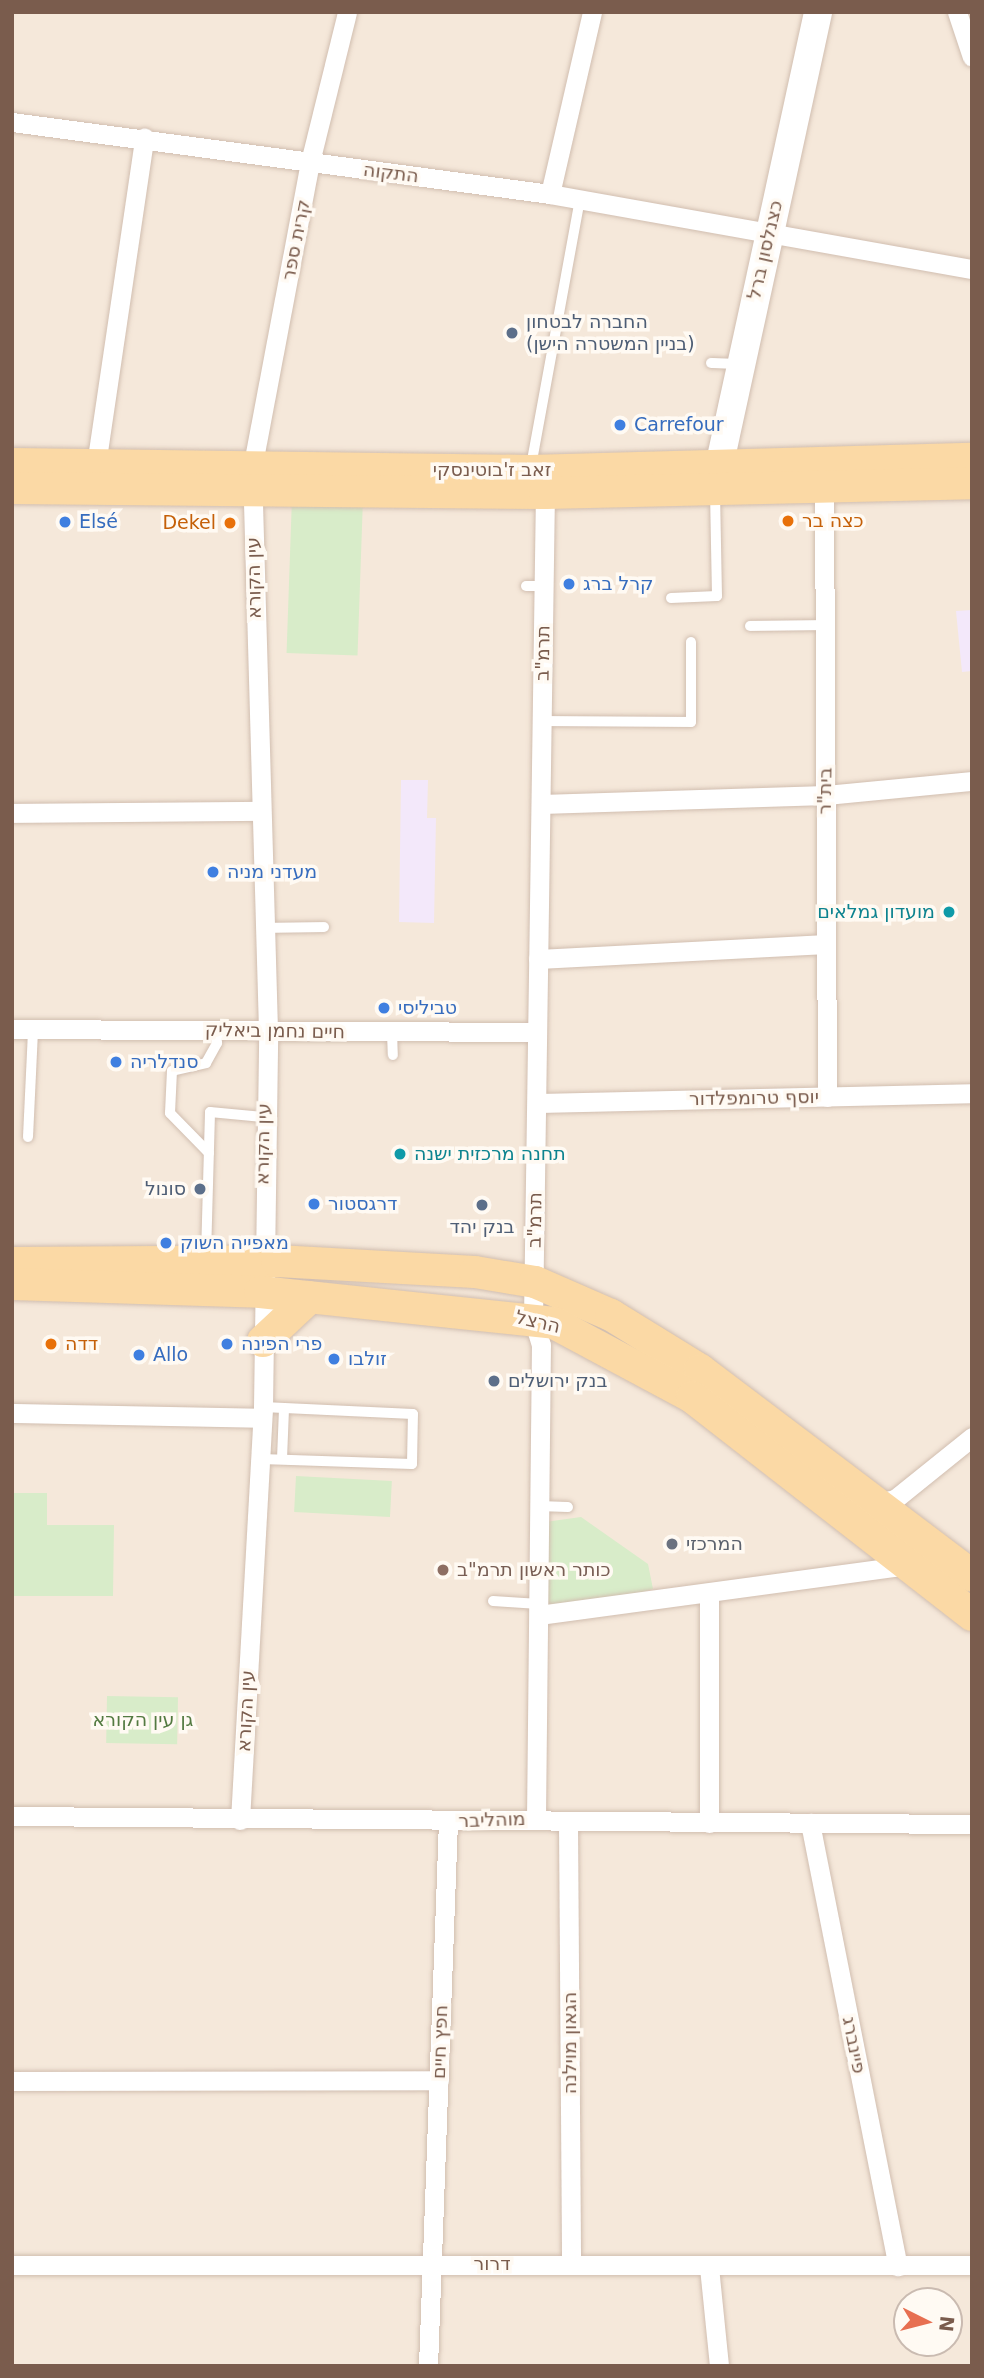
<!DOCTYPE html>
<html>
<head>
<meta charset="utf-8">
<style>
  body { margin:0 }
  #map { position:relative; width:984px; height:2378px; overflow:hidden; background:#fdf6ec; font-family:"DejaVu Sans","Noto Sans Hebrew",sans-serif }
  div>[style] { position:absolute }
  .residential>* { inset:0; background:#f5e8da }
  .education>* { inset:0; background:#f3e8fa }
  .green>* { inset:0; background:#d8ecc9; transform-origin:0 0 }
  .roads { filter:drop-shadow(0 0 2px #d1beb0) drop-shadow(0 0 2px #d1beb0) }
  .lane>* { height:10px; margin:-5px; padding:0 5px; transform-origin:5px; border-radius:5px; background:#fff }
  .street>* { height:19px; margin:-9.5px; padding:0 9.5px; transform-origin:9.5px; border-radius:9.5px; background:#fff }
  .secondary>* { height:28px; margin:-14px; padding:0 14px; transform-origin:14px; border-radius:14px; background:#fff }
  .primary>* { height:32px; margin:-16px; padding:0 16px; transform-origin:16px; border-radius:16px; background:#fbd9a5 }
  .dots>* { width:19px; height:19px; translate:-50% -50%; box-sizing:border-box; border:4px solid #fffaf3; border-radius:50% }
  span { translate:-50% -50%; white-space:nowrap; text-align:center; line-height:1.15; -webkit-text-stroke:7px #fffaf3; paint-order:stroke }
  .street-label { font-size:19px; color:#7a5c4d }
  .service-label { font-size:19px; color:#4e5e75 }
  .left { translate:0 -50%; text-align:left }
  .right { translate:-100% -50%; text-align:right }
  .shop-label { font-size:19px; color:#366cbe }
  .food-label { font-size:19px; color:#c56008 }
  .culture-label { font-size:19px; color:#0d838f }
  .worship-label { font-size:19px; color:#5b616d }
  .education-label { font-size:19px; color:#785e54 }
  .park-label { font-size:19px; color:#537a41 }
  .frame { position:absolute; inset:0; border:14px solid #7a5c4d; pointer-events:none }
  .north { position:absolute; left:893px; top:2287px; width:70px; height:70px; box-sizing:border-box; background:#fffaf3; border:2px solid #cabbb1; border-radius:50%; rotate:96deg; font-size:19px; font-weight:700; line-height:28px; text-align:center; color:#7a5c4d }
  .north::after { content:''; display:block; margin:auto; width:24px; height:32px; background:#e76f51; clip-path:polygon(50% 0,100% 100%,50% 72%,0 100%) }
</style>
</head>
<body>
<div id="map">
  <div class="residential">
    <div style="clip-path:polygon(evenodd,12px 12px,972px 12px,972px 2366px,12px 2366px,12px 12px,907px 2301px,949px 2301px,949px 2343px,907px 2343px,907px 2301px)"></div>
  </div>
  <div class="education">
    <div style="clip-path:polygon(972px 610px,972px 671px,962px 672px,956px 611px)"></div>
    <div style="clip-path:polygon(401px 780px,428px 780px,427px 818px,436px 818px,434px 923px,399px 922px)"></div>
  </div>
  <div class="green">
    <div style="left:292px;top:497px;width:71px;height:156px;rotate:2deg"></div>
    <div style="left:296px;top:1476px;width:96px;height:36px;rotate:3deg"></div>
    <div style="clip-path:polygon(12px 1493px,47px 1493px,47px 1525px,114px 1525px,113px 1596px,12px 1596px)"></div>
    <div style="clip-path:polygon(581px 1517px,648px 1564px,653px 1589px,616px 1600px,544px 1606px,545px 1522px)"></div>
    <div style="left:107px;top:1696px;width:71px;height:47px;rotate:1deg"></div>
  </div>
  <div class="roads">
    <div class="lane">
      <div style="left:711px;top:363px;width:28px;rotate:2deg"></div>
      <div style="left:531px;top:466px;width:271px;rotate:-79.6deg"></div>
      <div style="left:526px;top:586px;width:18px"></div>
      <div style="left:671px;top:598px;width:46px;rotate:-2.5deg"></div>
      <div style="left:717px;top:596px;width:104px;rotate:-91.1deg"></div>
      <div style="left:750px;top:626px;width:75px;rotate:-0.8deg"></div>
      <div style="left:542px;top:721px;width:149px;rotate:0.4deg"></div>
      <div style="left:691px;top:722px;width:80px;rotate:-90deg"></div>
      <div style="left:263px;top:928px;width:61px;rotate:-0.9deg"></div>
      <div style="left:392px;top:1032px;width:23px;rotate:88deg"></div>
      <div style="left:28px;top:1137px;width:108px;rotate:-87.3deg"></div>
      <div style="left:209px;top:1153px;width:56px;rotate:-134.3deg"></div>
      <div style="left:170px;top:1113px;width:42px;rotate:-87.3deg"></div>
      <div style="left:172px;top:1071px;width:35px;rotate:-13deg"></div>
      <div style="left:206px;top:1063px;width:23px;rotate:-61deg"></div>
      <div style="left:217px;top:1043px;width:13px;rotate:-99deg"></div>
      <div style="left:206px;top:1256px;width:144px;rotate:-88.4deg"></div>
      <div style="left:210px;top:1112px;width:53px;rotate:5.4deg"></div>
      <div style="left:261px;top:1459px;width:151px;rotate:1.9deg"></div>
      <div style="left:412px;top:1464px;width:50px;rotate:-88.9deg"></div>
      <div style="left:413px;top:1414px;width:150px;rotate:-177.3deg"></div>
      <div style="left:282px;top:1459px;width:50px;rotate:-87.7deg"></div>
      <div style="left:538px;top:1506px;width:30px;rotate:2deg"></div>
      <div style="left:493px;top:1601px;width:46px;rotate:3.7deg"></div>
    </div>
    <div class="street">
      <div style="left:957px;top:12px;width:47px;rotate:71.6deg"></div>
      <div style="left:12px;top:122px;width:543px;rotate:7.62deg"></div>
      <div style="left:550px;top:194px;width:429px;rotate:10.1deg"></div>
      <div style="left:550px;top:194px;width:187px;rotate:-77deg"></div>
      <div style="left:96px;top:465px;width:331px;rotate:-81.6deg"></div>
      <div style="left:824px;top:485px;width:612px;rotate:89.72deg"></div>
      <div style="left:541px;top:804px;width:285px;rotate:-1.8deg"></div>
      <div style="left:826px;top:795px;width:147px;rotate:-5.5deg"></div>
      <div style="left:12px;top:813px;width:248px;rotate:-0.5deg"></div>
      <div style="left:538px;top:959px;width:284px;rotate:-3deg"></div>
      <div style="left:12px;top:1029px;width:525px;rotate:0.33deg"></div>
      <div style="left:537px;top:1103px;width:435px;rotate:-1.3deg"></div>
      <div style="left:12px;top:1413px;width:250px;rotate:1.1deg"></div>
      <div style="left:882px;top:1502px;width:13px;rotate:-13deg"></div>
      <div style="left:895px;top:1499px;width:99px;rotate:-38.8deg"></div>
      <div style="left:709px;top:1596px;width:227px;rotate:90deg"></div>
      <div style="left:539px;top:1615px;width:372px;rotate:-7.7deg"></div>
      <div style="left:12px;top:1816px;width:960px;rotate:0.48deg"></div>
      <div style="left:536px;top:1819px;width:474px;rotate:-89.4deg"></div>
      <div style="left:541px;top:1345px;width:27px;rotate:-107deg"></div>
      <div style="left:533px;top:1319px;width:826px;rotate:-89.17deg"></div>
      <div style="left:240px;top:1820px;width:414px;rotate:-86.8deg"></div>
      <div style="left:263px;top:1407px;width:377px;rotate:-89.2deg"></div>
      <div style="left:268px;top:1030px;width:561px;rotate:-91.63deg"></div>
      <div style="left:252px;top:469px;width:312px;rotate:-79.3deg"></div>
      <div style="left:310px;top:162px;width:154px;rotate:-76.1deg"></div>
      <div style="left:568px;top:1822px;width:442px;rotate:89.6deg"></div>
      <div style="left:810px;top:1823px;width:452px;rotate:78.8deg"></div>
      <div style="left:12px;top:2081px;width:427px;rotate:-0.1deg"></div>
      <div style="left:12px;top:2265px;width:960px"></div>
      <div style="left:709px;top:2267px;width:100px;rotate:84.2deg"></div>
      <div style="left:428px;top:2366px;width:545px;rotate:-87.9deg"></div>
    </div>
    <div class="secondary">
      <div style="left:715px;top:485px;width:484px;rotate:-77.7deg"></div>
    </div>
    <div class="primary">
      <div style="left:12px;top:464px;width:518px;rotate:0.77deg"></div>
      <div style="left:530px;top:471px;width:442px;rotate:-1.6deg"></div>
      <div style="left:12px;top:488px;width:533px;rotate:0.54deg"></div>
      <div style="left:545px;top:493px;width:427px;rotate:-1.3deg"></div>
      <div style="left:12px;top:1263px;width:265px;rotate:-0.4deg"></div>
      <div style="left:277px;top:1261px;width:198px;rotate:3.2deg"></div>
      <div style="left:475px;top:1272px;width:61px;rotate:9.5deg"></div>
      <div style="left:535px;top:1282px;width:83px;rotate:23.5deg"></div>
      <div style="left:611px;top:1315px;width:105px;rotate:31.7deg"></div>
      <div style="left:700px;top:1370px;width:341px;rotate:37.1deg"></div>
      <div style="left:12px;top:1284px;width:248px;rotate:1.8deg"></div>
      <div style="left:260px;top:1292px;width:296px;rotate:6deg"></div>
      <div style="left:554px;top:1323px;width:157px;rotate:28.2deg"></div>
      <div style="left:692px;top:1397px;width:355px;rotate:37.9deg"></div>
      <div style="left:263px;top:1341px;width:64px;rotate:-43.1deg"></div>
    </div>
  </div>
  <div class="dots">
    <div style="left:512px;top:333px;background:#5c6f8a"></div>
    <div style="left:620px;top:425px;background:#3f7fe0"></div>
    <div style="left:788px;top:521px;background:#e8710a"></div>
    <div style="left:65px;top:522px;background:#3f7fe0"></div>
    <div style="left:230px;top:523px;background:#e8710a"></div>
    <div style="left:569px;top:584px;background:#3f7fe0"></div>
    <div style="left:213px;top:872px;background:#3f7fe0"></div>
    <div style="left:949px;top:912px;background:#0f9aa8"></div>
    <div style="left:384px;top:1008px;background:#3f7fe0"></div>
    <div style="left:116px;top:1062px;background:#3f7fe0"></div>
    <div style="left:400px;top:1154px;background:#0f9aa8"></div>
    <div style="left:200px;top:1189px;background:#5c6f8a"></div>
    <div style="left:314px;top:1204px;background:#3f7fe0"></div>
    <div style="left:482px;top:1205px;background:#5c6f8a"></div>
    <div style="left:166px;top:1243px;background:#3f7fe0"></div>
    <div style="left:51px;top:1344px;background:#e8710a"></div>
    <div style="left:227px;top:1344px;background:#3f7fe0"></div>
    <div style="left:139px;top:1355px;background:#3f7fe0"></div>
    <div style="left:334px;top:1359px;background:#3f7fe0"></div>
    <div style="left:494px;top:1381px;background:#5c6f8a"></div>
    <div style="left:672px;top:1544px;background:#6b7280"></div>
    <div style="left:443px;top:1570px;background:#8d6e63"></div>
  </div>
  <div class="street-label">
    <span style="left:391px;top:173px;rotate:7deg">התקוה</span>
    <span style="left:296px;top:240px;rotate:-79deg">קרית ספר</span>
    <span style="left:765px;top:250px;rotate:-77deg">כצנלסון ברל</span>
    <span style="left:492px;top:470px">זאב ז'בוטינסקי</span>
    <span style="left:254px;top:578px;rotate:-91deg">עין הקורא</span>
    <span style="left:543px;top:653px;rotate:-89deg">תרמ"ב</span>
    <span style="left:825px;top:791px;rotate:-89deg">בית"ר</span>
    <span style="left:275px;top:1031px;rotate:1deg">חיים נחמן ביאליק</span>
    <span style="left:754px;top:1098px;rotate:-1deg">יוסף טרומפלדור</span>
    <span style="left:263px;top:1144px;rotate:-89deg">עין הקורא</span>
    <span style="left:535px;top:1220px;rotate:-89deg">תרמ"ב</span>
    <span style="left:538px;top:1322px;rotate:13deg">הרצל</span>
    <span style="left:246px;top:1711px;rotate:-87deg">עין הקורא</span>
    <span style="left:492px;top:1820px;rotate:-2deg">מוהליבר</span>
    <span style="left:440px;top:2042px;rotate:-88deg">חפץ חיים</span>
    <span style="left:570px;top:2043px;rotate:-90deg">הגאון מוילנה</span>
    <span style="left:854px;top:2045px;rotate:79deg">פיינברג</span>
    <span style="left:492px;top:2264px">דרור</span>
  </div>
  <div class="service-label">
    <span class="left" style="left:526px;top:333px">החברה לבטחון<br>(בניין המשטרה הישן)</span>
    <span class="right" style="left:186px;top:1189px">סונול</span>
    <span style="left:482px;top:1227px">בנק יהד</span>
    <span class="left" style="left:508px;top:1381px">בנק ירושלים</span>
  </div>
  <div class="shop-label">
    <span class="left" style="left:634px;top:425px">Carrefour</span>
    <span class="left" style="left:79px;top:522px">Elsé</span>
    <span class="left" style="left:583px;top:584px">קרל ברג</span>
    <span class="left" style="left:227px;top:872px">מעדני מניה</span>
    <span class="left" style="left:398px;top:1008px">טביליסי</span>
    <span class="left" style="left:130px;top:1062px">סנדלריה</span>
    <span class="left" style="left:328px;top:1204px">דרגסטור</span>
    <span class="left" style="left:180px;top:1243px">מאפייה השוק</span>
    <span class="left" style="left:241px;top:1344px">פרי הפינה</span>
    <span class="left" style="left:153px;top:1355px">Allo</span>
    <span class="left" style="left:348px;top:1359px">זולבו</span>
  </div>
  <div class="food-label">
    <span class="left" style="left:802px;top:521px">כצה בר</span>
    <span class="right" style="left:216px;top:523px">Dekel</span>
    <span class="left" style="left:65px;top:1344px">דדה</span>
  </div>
  <div class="culture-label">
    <span class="right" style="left:935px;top:912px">מועדון גמלאים</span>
    <span class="left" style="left:414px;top:1154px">תחנה מרכזית ישנה</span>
  </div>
  <div class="worship-label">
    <span class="left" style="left:686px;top:1544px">המרכזי</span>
  </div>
  <div class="education-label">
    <span class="left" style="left:457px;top:1570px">כותר ראשון תרמ"ב</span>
  </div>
  <div class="park-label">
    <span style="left:143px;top:1720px">גן עין הקורא</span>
  </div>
  <div class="frame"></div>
  <div class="north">N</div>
</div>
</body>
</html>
